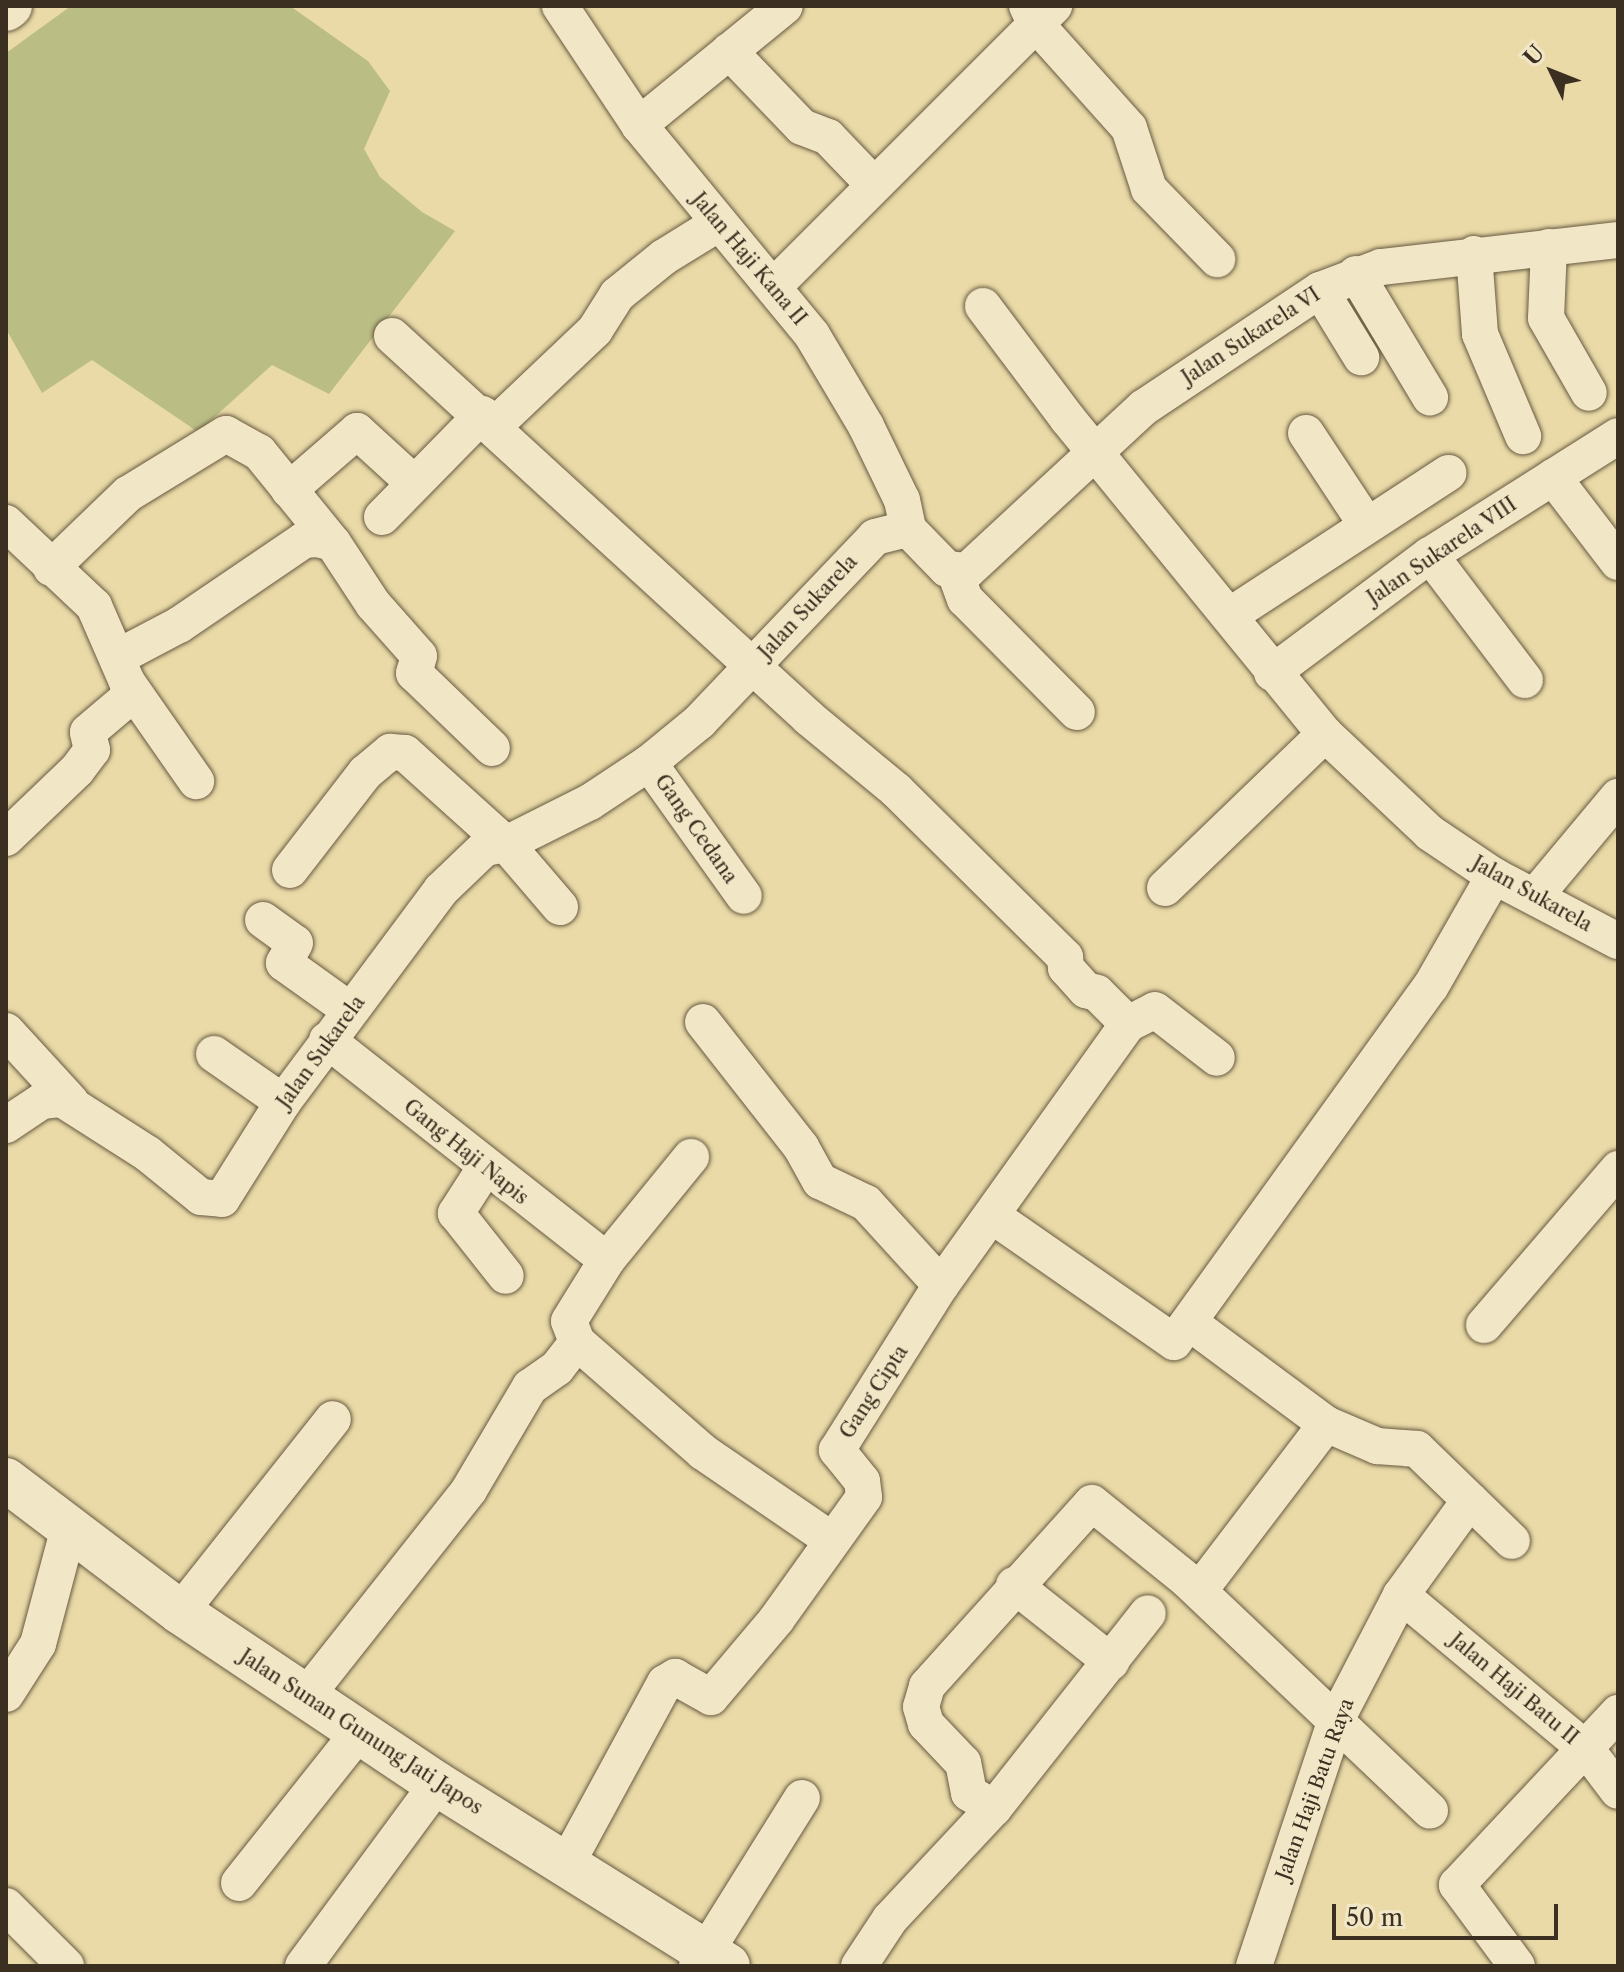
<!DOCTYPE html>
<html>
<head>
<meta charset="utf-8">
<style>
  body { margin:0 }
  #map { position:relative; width:1624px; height:1972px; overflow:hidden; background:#eadaa7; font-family:"Libre Caslon Text",serif }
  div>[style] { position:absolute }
  .green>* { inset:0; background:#bbbe84 }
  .roads { filter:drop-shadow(0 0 2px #675a42) drop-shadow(0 0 2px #675a42) }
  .minor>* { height:36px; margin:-18px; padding:0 18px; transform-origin:18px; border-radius:18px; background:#f1e7c6 }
  .tertiary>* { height:44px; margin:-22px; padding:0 22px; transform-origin:22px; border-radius:22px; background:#f1e7c6 }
  .secondary>* { height:44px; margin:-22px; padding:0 22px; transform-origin:22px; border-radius:22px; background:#f1e7c6 }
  span { translate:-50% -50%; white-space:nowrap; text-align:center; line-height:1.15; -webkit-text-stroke:8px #f1e7c6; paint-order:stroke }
  .street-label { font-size:20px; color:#3b2f21 }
  .frame { position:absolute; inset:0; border:8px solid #3b2f21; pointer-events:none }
  .north { position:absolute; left:1512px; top:32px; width:80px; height:80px; -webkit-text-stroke:6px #f1e7c6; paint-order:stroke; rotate:313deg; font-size:22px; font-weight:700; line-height:32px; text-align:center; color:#3b2f21 }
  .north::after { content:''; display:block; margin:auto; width:28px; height:36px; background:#3b2f21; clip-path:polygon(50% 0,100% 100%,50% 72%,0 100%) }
  .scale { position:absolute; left:1332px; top:1904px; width:226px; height:36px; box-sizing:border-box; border:4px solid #3b2f21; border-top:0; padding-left:10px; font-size:24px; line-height:28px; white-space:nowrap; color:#3b2f21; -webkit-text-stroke:6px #f1e7c6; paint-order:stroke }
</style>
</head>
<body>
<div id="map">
  <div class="green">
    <div style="clip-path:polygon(71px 6px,290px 6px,368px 61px,390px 91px,364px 149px,380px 177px,422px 212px,455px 231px,329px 394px,272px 365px,198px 432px,92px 360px,42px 393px,6px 329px,6px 53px)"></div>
  </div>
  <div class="roads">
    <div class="minor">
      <div style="left:560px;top:6px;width:143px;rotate:56.4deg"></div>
      <div style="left:639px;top:125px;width:272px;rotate:50.5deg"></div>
      <div style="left:812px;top:335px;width:106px;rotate:59.3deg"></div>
      <div style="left:866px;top:426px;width:82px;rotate:64.1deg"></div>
      <div style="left:902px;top:500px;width:30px;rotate:78deg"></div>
      <div style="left:1027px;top:6px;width:19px;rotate:65deg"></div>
      <div style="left:1035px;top:23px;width:141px;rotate:48.2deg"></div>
      <div style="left:1129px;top:128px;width:64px;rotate:71.8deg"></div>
      <div style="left:1149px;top:189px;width:98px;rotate:45.8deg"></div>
      <div style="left:729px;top:51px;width:105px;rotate:46.2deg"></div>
      <div style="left:802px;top:127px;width:28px;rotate:21deg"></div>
      <div style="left:828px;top:137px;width:66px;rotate:46.2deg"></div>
      <div style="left:639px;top:125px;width:188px;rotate:-39.2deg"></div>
      <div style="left:1549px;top:247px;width:71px;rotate:92.4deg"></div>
      <div style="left:1546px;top:318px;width:86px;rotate:60.2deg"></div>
      <div style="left:1474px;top:254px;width:80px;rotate:85.7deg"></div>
      <div style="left:1480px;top:334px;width:111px;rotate:67.1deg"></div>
      <div style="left:1356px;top:274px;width:144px;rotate:59deg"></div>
      <div style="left:775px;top:285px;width:395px;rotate:-45deg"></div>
      <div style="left:1320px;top:290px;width:79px;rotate:58.5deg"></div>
      <div style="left:983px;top:306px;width:140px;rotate:53.1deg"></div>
      <div style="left:1067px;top:418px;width:408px;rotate:50.8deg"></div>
      <div style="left:1325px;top:734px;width:144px;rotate:43.3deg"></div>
      <div style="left:1430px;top:833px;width:77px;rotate:33.9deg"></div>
      <div style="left:1494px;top:876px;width:140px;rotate:27.7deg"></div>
      <div style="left:392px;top:336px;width:566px;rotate:42.49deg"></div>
      <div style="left:809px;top:718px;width:113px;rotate:39.6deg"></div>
      <div style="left:896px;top:790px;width:238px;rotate:44.7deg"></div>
      <div style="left:1065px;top:957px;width:11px;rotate:85deg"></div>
      <div style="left:1066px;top:968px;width:30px;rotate:48deg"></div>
      <div style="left:1086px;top:990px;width:11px;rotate:15deg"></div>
      <div style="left:1097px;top:993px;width:44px;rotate:45deg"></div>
      <div style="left:495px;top:425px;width:138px;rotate:-43.5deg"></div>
      <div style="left:595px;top:330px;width:41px;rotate:-57.8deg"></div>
      <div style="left:617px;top:295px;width:60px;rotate:-39deg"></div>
      <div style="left:664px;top:257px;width:65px;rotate:-31.7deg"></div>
      <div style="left:1306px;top:433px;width:109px;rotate:56.6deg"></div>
      <div style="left:1553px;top:477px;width:107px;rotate:52.6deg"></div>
      <div style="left:289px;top:490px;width:90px;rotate:-40.9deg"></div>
      <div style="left:357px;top:431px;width:77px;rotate:42.4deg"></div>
      <div style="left:382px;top:517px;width:144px;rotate:-45.6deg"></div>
      <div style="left:6px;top:523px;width:121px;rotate:43.3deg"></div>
      <div style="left:94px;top:606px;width:83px;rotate:66.5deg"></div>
      <div style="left:127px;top:682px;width:121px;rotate:55.1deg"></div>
      <div style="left:1430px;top:555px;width:157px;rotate:52.8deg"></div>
      <div style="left:51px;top:568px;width:107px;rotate:-43.9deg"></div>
      <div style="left:128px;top:494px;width:115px;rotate:-31.5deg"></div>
      <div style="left:226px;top:434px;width:38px;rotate:29deg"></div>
      <div style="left:259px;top:452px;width:117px;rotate:50.9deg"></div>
      <div style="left:955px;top:572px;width:29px;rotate:70deg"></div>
      <div style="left:965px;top:599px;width:159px;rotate:45.3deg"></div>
      <div style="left:1229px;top:616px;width:262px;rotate:-33.1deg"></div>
      <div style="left:118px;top:657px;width:69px;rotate:-27.7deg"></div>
      <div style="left:179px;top:625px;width:151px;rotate:-34.2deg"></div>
      <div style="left:304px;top:540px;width:13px;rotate:-4deg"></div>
      <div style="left:317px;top:539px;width:16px;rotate:14deg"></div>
      <div style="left:333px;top:543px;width:73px;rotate:56.7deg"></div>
      <div style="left:373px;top:604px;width:69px;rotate:48.5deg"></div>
      <div style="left:419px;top:656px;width:18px;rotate:106deg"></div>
      <div style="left:414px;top:673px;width:108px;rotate:43.9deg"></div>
      <div style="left:1272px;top:673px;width:197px;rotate:-36.8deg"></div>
      <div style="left:1430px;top:555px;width:222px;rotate:-32.3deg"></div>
      <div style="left:649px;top:763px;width:163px;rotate:54.5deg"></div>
      <div style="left:6px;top:838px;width:98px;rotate:-43.8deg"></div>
      <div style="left:77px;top:770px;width:25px;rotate:-53deg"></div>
      <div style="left:92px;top:750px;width:18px;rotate:-103deg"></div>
      <div style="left:88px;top:732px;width:60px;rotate:-40.3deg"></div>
      <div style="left:290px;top:870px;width:123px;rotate:-52.3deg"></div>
      <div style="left:365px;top:773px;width:33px;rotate:-40deg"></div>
      <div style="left:390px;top:752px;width:15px;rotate:4deg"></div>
      <div style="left:405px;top:753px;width:136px;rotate:42deg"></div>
      <div style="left:506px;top:844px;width:83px;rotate:49.4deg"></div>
      <div style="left:1165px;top:888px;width:222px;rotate:-43.9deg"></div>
      <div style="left:1536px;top:895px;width:128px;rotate:-50.1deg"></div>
      <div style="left:263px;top:920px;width:39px;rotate:36deg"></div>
      <div style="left:295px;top:943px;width:23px;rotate:119deg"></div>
      <div style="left:284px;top:963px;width:81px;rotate:35.5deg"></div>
      <div style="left:703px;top:1022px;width:159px;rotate:51.9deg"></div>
      <div style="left:801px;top:1147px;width:39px;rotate:61deg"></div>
      <div style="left:820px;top:1181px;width:51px;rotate:25.6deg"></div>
      <div style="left:866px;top:1203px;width:111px;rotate:47.6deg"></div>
      <div style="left:6px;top:1031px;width:96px;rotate:47.5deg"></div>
      <div style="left:327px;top:1040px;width:356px;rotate:38.2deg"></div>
      <div style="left:214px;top:1054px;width:84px;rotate:34.8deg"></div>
      <div style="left:6px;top:1125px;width:43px;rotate:-33.7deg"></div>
      <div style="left:42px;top:1101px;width:20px;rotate:-6deg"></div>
      <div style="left:62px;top:1099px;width:102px;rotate:32.6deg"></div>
      <div style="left:148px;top:1154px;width:68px;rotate:39.1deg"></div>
      <div style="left:201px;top:1197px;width:21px;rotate:5deg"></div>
      <div style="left:222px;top:1199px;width:115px;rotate:-57.8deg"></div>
      <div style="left:283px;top:1102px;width:264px;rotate:-53.3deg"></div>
      <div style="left:441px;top:890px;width:61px;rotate:-43.7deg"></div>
      <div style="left:485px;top:848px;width:21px;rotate:-11deg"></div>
      <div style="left:506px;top:844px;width:94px;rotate:-26.6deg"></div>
      <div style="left:590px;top:802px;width:71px;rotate:-33.5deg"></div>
      <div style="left:649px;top:763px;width:65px;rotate:-39.4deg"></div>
      <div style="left:699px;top:722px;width:255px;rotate:-46.4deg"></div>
      <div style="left:875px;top:537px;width:34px;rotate:-14deg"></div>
      <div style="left:908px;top:529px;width:56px;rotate:45.7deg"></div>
      <div style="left:947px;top:569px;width:20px;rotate:6deg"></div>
      <div style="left:967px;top:571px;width:240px;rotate:-42.8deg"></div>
      <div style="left:1143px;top:408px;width:213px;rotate:-33.7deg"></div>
      <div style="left:1320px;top:290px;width:65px;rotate:-20.7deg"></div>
      <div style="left:1381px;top:267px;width:239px;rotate:-6.5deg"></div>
      <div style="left:485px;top:1168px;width:54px;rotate:122.8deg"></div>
      <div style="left:456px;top:1213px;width:80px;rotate:51.6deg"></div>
      <div style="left:994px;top:1217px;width:219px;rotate:34.8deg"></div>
      <div style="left:1174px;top:1342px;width:439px;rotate:-54.2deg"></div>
      <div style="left:1431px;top:986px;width:127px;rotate:-60.2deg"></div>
      <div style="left:1190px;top:1323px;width:169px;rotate:36.6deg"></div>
      <div style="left:1326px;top:1424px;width:56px;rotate:23.3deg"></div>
      <div style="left:1377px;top:1446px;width:40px;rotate:4.3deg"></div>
      <div style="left:1417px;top:1449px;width:132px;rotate:44.1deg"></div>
      <div style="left:1484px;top:1325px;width:206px;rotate:-49.3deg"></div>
      <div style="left:577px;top:1342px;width:167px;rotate:41.1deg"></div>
      <div style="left:703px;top:1452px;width:154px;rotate:34.4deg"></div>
      <div style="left:1014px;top:1585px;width:124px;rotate:38.4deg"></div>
      <div style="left:1199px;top:1591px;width:210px;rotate:-52.7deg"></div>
      <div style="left:1401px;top:1595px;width:242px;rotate:39.8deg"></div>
      <div style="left:1587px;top:1750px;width:51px;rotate:52.9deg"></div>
      <div style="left:180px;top:1612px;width:246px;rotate:-51.6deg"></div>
      <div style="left:6px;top:1694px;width:59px;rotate:-57.4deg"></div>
      <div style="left:38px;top:1644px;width:117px;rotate:-75.1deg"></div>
      <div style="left:306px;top:1696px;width:263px;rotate:-51.6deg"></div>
      <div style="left:469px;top:1490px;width:120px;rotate:-59.4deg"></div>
      <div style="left:530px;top:1387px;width:33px;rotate:-35deg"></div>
      <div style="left:557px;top:1368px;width:33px;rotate:-52deg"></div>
      <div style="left:577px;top:1342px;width:22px;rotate:-111deg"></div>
      <div style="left:569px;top:1321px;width:72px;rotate:-58.1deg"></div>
      <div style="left:607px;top:1260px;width:133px;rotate:-50.8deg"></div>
      <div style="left:994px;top:1808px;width:29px;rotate:-149deg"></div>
      <div style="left:969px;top:1793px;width:31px;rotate:-101deg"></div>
      <div style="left:963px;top:1763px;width:54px;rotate:-133.5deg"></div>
      <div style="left:926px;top:1724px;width:18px;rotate:-106deg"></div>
      <div style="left:921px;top:1707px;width:22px;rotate:-74deg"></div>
      <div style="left:927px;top:1686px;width:246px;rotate:-48deg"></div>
      <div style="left:1092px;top:1503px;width:122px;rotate:39deg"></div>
      <div style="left:1187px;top:1580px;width:335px;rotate:43.5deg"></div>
      <div style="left:566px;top:1865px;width:207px;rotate:-61.5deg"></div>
      <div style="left:665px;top:1683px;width:12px;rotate:-31deg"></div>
      <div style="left:675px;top:1677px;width:41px;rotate:29.1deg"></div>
      <div style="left:711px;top:1697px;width:101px;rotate:-49.8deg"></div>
      <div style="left:776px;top:1620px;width:151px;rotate:-54.4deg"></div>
      <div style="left:864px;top:1497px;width:16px;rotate:-97deg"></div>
      <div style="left:862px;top:1481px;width:40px;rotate:-129deg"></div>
      <div style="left:837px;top:1450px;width:195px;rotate:-57.8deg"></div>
      <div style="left:941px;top:1285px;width:321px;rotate:-54.4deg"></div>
      <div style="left:1128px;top:1024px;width:30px;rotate:-27deg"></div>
      <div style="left:1155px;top:1010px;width:78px;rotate:37.7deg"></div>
      <div style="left:239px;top:1883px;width:193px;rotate:-51.5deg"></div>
      <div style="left:6px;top:1906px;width:85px;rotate:45deg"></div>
      <div style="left:303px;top:1966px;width:226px;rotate:-53.6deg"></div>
      <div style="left:697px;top:1966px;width:198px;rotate:-58deg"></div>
      <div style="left:859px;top:1966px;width:56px;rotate:-56.6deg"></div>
      <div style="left:890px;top:1919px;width:152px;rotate:-46.9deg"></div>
      <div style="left:994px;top:1808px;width:248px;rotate:-51.7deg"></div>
      <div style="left:1254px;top:1966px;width:259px;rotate:-71.6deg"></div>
      <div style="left:1336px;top:1720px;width:141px;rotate:-62.5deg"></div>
      <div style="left:1401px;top:1595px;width:117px;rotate:-54deg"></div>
      <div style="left:1517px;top:1966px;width:101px;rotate:-126.5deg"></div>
      <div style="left:1457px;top:1885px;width:236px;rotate:-46.9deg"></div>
    </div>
    <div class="tertiary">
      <div style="left:6px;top:1480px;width:218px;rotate:37.2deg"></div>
      <div style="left:180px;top:1612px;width:309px;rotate:33.8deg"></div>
      <div style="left:437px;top:1784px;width:343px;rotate:32deg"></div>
    </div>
    <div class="secondary">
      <div style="left:6px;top:9px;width:5px;rotate:-37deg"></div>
    </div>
  </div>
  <div class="street-label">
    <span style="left:749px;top:259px;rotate:50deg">Jalan Haji Kana II</span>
    <span style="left:1251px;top:336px;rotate:-33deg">Jalan Sukarela VI</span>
    <span style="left:1442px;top:551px;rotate:-34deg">Jalan Sukarela VIII</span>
    <span style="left:808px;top:607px;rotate:-47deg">Jalan Sukarela</span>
    <span style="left:696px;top:829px;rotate:55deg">Gang Cedana</span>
    <span style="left:1532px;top:894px;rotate:29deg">Jalan Sukarela</span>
    <span style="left:321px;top:1052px;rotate:-54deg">Jalan Sukarela</span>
    <span style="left:466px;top:1152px;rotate:39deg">Gang Haji Napis</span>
    <span style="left:874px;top:1392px;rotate:-57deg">Gang Cipta</span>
    <span style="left:1514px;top:1689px;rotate:40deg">Jalan Haji Batu II</span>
    <span style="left:361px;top:1732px;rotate:33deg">Jalan Sunan Gunung Jati Japos</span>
    <span style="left:1315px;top:1789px;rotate:-70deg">Jalan Haji Batu Raya</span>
  </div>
  <div class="frame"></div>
  <div class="north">U</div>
  <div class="scale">50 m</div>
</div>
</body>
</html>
